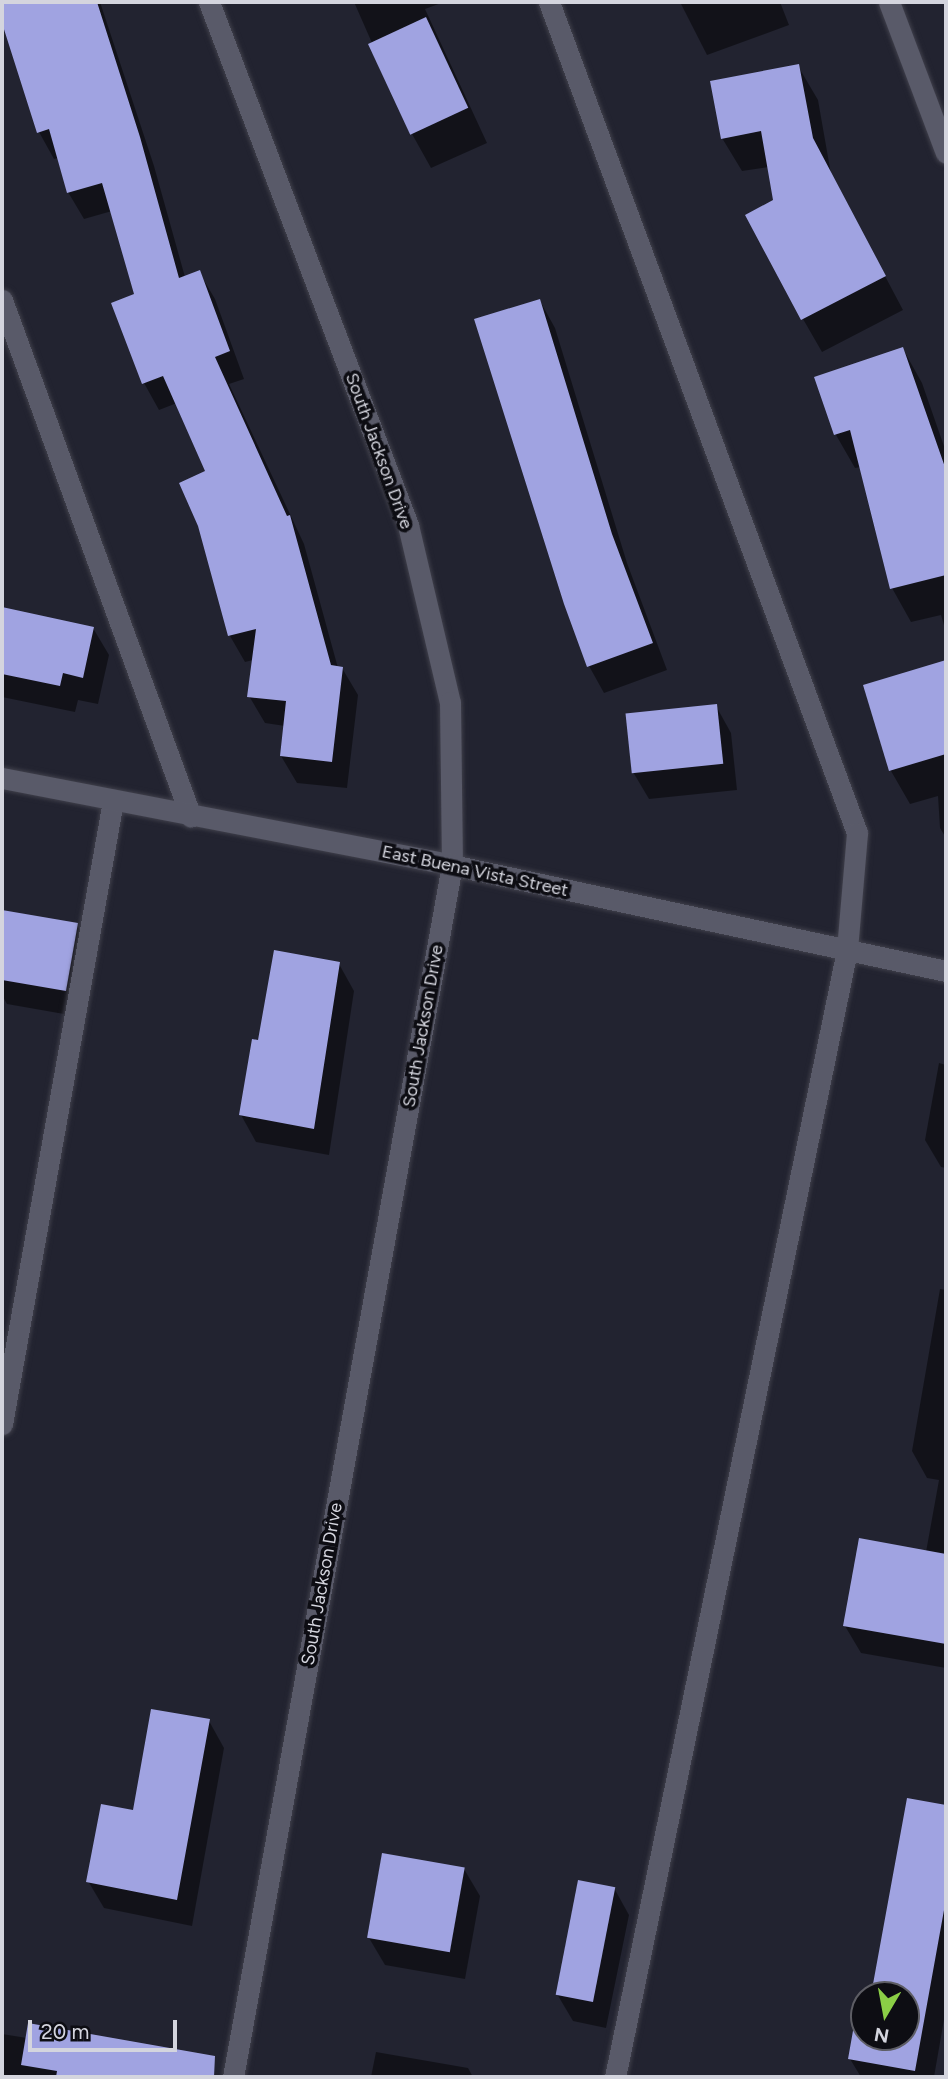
<!DOCTYPE html>
<html>
<head>
<meta charset="utf-8">
<style>
  body { margin:0 }
  #map { position:relative; width:948px; height:2079px; overflow:hidden; background:#222330; font-family:Figtree,sans-serif }
  div>[style] { position:absolute }
  .shadow>* { inset:0; background:#0007 }
  .building>* { inset:0; background:#a0a3e1; transform-origin:0 0 }
  .roads { filter:drop-shadow(0 0 2px #40404b) drop-shadow(0 0 2px #40404b) }
  .service>* { height:21px; margin:-10.5px; padding:0 10.5px; transform-origin:10.5px; border-radius:10.5px; background:#595a69 }
  .minor>* { height:21px; margin:-10.5px; padding:0 10.5px; transform-origin:10.5px; border-radius:10.5px; background:#595a69 }
  span { translate:-50% -50%; white-space:nowrap; text-align:center; line-height:1.15; -webkit-text-stroke:7px #0d0d13; paint-order:stroke }
  .street-label { font-size:18px; color:#d4d5de }
  .frame { position:absolute; inset:0; border:4px solid #d4d5de; pointer-events:none }
  .north { position:absolute; left:850px; top:1981px; width:70px; height:70px; box-sizing:border-box; background:#0d0d13; border:2px solid #5d5d64; border-radius:50%; rotate:190deg; font-size:19px; font-weight:700; line-height:28px; text-align:center; color:#d4d5de }
  .north::after { content:''; display:block; margin:auto; width:24px; height:32px; background:#8bce46; clip-path:polygon(50% 0,100% 100%,50% 72%,0 100%) }
  .scale { position:absolute; left:28px; top:2020px; width:149px; height:32px; box-sizing:border-box; border:4px solid #d4d5de; border-top:0; padding-left:9px; font-size:21px; line-height:24px; white-space:nowrap; color:#d4d5de; -webkit-text-stroke:5px #0d0d13; paint-order:stroke }
</style>
</head>
<body>
<div id="map">
  <div class="shadow">
    <div style="clip-path:polygon(2px 2px,100px 2px,154px 166px,185px 277px,199px 272px,215px 299px,244px 379px,229px 384px,304px 544px,338px 668px,342px 668px,358px 695px,347px 788px,297px 783px,281px 756px,285px 726px,265px 723px,249px 696px,253px 660px,245px 662px,230px 636px,200px 525px,208px 472px,177px 403px,159px 410px,144px 383px,136px 295px,112px 211px,84px 219px,68px 192px,58px 158px,54px 159px,39px 132px,18px 54px,2px 14px)"></div>
    <div style="clip-path:polygon(354px 2px,444px 2px,425px 9px,487px 143px,431px 168px,412px 134px)"></div>
    <div style="clip-path:polygon(680px 2px,780px 2px,789px 25px,707px 55px)"></div>
    <div style="clip-path:polygon(798px 66px,818px 100px,831px 174px,903px 310px,822px 352px,803px 319px,769px 167px,742px 171px,722px 138px)"></div>
    <div style="clip-path:polygon(540px 301px,555px 328px,627px 563px,667px 670px,604px 693px,589px 666px)"></div>
    <div style="clip-path:polygon(903px 349px,922px 383px,946px 452px,946px 632px,941px 615px,911px 622px,892px 588px,861px 467px,855px 468px,836px 435px,817px 378px)"></div>
    <div style="clip-path:polygon(2px 609px,93px 628px,109px 655px,98px 704px,78px 700px,75px 712px,2px 697px)"></div>
    <div style="clip-path:polygon(946px 662px,946px 838px,940px 828px,938px 796px,910px 804px,891px 771px,865px 686px)"></div>
    <div style="clip-path:polygon(716px 706px,731px 733px,737px 790px,649px 799px,633px 772px)"></div>
    <div style="clip-path:polygon(3px 912px,77px 925px,92px 952px,81px 1017px,7px 1004px,2px 995px)"></div>
    <div style="clip-path:polygon(339px 964px,354px 991px,329px 1155px,256px 1142px,241px 1115px,259px 1042px)"></div>
    <div style="clip-path:polygon(939px 1063px,946px 1065px,946px 1168px,941px 1167px,925px 1140px)"></div>
    <div style="clip-path:polygon(940px 1289px,946px 1290px,946px 1668px,861px 1653px,845px 1626px,926px 1552px,939px 1480px,927px 1478px,912px 1451px)"></div>
    <div style="clip-path:polygon(209px 1721px,224px 1748px,192px 1926px,104px 1908px,88px 1881px,135px 1812px)"></div>
    <div style="clip-path:polygon(908px 1800px,946px 1807px,946px 2008px,934px 2077px,861px 2077px,850px 2059px,864px 2037px,906px 2037px,906px 1995px,873px 1995px)"></div>
    <div style="clip-path:polygon(464px 1869px,480px 1896px,465px 1979px,385px 1965px,369px 1938px)"></div>
    <div style="clip-path:polygon(614px 1888px,629px 1915px,606px 2028px,573px 2021px,557px 1994px)"></div>
    <div style="clip-path:polygon(2px 2034px,27px 2038px,182px 2077px,2px 2077px)"></div>
    <div style="clip-path:polygon(376px 2052px,468px 2068px,473px 2077px,371px 2077px)"></div>
  </div>
  <div class="building">
    <div style="clip-path:polygon(2px 2px,97px 2px,140px 137px,179px 278px,200px 270px,230px 351px,215px 357px,287px 516px,290px 515px,331px 665px,343px 667px,332px 762px,280px 756px,286px 701px,247px 697px,256px 629px,228px 636px,198px 526px,179px 483px,205px 471px,163px 376px,142px 384px,111px 303px,134px 294px,102px 183px,67px 193px,49px 129px,37px 133px,2px 23px)"></div>
    <div style="left:426px;top:17px;width:100px;height:64px;rotate:65deg"></div>
    <div style="clip-path:polygon(799px 64px,813px 138px,886px 276px,801px 320px,745px 215px,773px 200px,761px 131px,721px 139px,710px 81px)"></div>
    <div style="clip-path:polygon(540px 299px,612px 534px,653px 643px,587px 667px,564px 604px,474px 319px)"></div>
    <div style="clip-path:polygon(903px 347px,946px 470px,946px 575px,890px 589px,850px 430px,834px 435px,814px 377px)"></div>
    <div style="clip-path:polygon(2px 607px,94px 627px,83px 678px,63px 673px,60px 686px,2px 674px)"></div>
    <div style="clip-path:polygon(946px 660px,946px 754px,889px 771px,863px 685px)"></div>
    <div style="left:717px;top:704px;width:60px;height:92px;rotate:84deg"></div>
    <div style="clip-path:polygon(2px 910px,78px 923px,66px 991px,2px 980px)"></div>
    <div style="clip-path:polygon(274px 950px,340px 962px,314px 1129px,239px 1115px,252px 1039px,258px 1040px)"></div>
    <div style="clip-path:polygon(859px 1538px,946px 1554px,946px 1644px,843px 1626px)"></div>
    <div style="clip-path:polygon(151px 1709px,210px 1719px,177px 1900px,86px 1882px,101px 1804px,133px 1810px)"></div>
    <div style="clip-path:polygon(907px 1798px,946px 1805px,946px 1899px,915px 2071px,848px 2059px,859px 1997px,864px 1998px,864px 2037px,906px 2037px,906px 1995px,871px 1995px)"></div>
    <div style="left:382px;top:1853px;width:84px;height:86px;rotate:10deg"></div>
    <div style="left:578px;top:1880px;width:38px;height:117px;rotate:11deg"></div>
    <div style="clip-path:polygon(28px 2023px,215px 2056px,214px 2077px,56px 2077px,57px 2071px,21px 2065px)"></div>
  </div>
  <div class="roads">
    <div class="service">
      <div style="left:549px;top:2px;width:886px;rotate:69.66deg"></div>
      <div style="left:857px;top:833px;width:117px;rotate:94.9deg"></div>
      <div style="left:847px;top:950px;width:1151px;rotate:101.63deg"></div>
      <div style="left:2px;top:300px;width:550px;rotate:69.92deg"></div>
      <div style="left:2px;top:1424px;width:633px;rotate:-79.9deg"></div>
    </div>
    <div class="minor">
      <div style="left:209px;top:2px;width:560px;rotate:69.17deg"></div>
      <div style="left:408px;top:525px;width:182px;rotate:76.7deg"></div>
      <div style="left:450px;top:702px;width:163px;rotate:89.3deg"></div>
      <div style="left:452px;top:865px;width:1232px;rotate:100.24deg"></div>
      <div style="left:889px;top:2px;width:161px;rotate:69.3deg"></div>
      <div style="left:2px;top:778px;width:458px;rotate:10.9deg"></div>
      <div style="left:452px;top:865px;width:505px;rotate:12.11deg"></div>
    </div>
  </div>
  <div class="street-label">
    <span style="left:379px;top:451px;rotate:70deg">South Jackson Drive</span>
    <span style="left:475px;top:871px;rotate:12deg">East Buena Vista Street</span>
    <span style="left:423px;top:1026px;rotate:-80deg">South Jackson Drive</span>
    <span style="left:322px;top:1584px;rotate:-80deg">South Jackson Drive</span>
  </div>
  <div class="frame"></div>
  <div class="north">N</div>
  <div class="scale">20 m</div>
</div>
</body>
</html>
